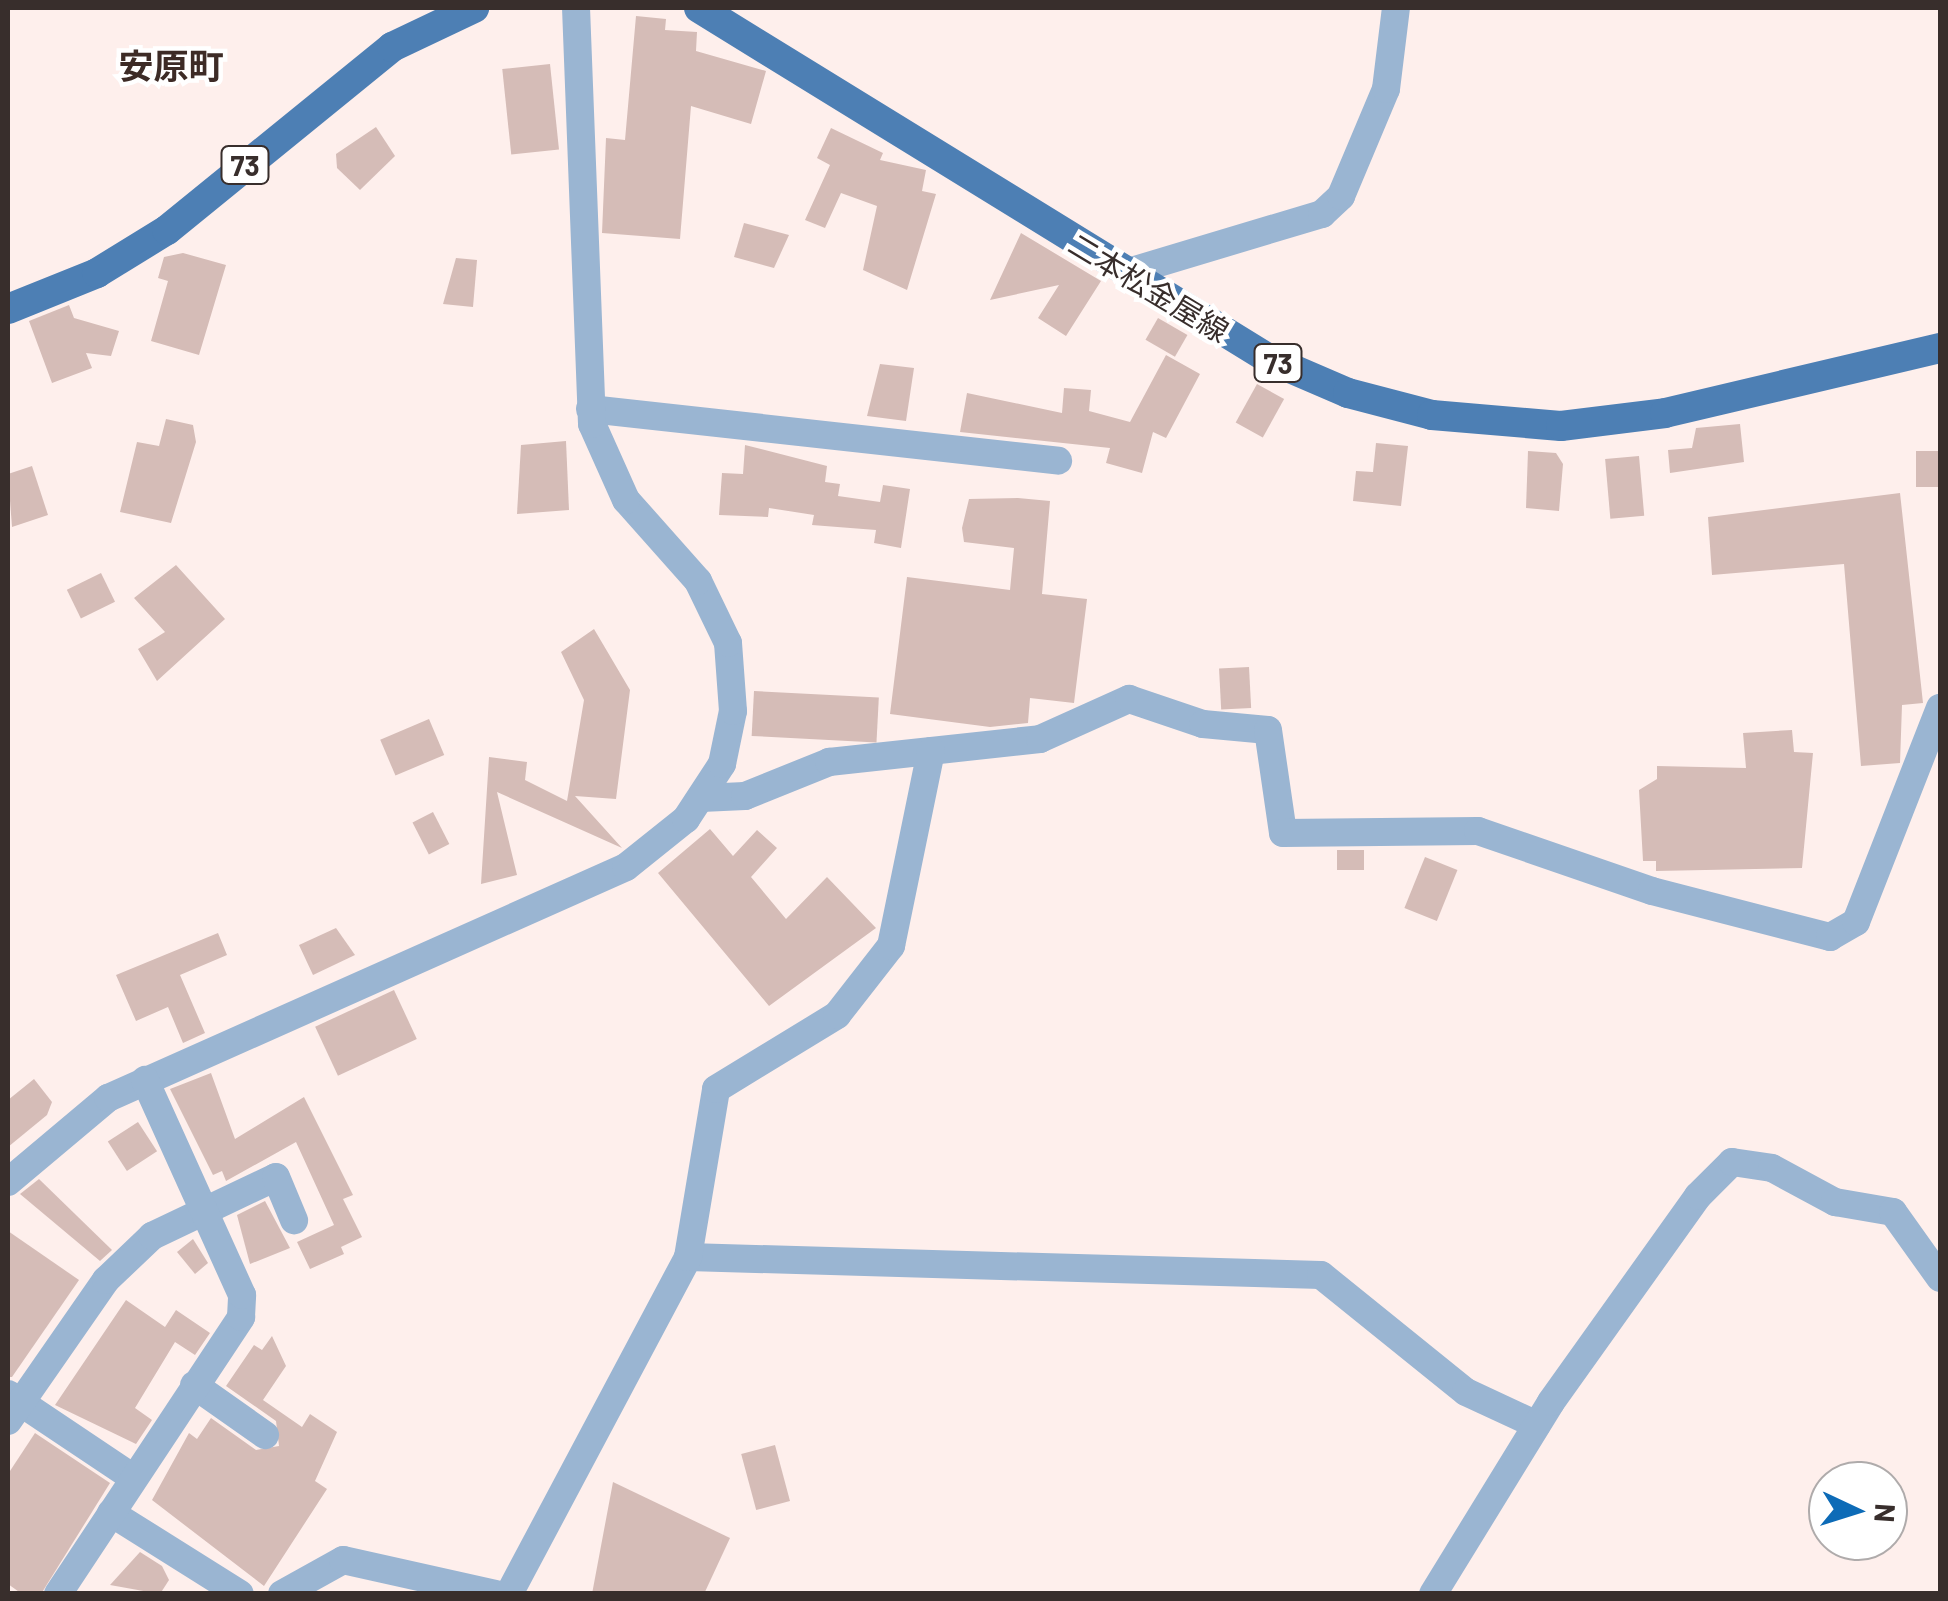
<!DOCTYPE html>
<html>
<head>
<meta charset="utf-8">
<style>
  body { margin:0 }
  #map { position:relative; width:1948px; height:1601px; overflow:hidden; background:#feefec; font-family:Barlow,"Noto Sans JP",sans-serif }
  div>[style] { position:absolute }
  .building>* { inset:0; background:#d5bcb7; transform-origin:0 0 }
  .street>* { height:28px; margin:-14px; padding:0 14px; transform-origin:14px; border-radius:14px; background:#9ab5d2 }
  .primary>* { height:30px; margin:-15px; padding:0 15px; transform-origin:15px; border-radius:15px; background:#4d7fb4 }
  span { translate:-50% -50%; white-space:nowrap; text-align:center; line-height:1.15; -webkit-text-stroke:9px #fff; paint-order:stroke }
  .shield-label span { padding:2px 8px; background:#fff; border:2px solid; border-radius:8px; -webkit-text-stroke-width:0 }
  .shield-label { font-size:28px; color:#382e2c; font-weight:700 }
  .street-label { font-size:30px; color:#382e2c }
  .quarter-label { font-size:35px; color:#3d2b26; font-weight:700 }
  .frame { position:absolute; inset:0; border:10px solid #382e2c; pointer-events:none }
  .north { position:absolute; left:1808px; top:1461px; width:100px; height:100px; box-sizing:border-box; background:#fff; border:2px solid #afabab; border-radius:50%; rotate:94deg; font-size:28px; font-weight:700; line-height:40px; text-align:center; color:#382e2c }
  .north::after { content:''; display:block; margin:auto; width:35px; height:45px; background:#0d6bb7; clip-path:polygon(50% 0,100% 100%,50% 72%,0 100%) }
</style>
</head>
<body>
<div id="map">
  <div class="building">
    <div style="clip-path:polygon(636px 16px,666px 19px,665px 30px,697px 32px,696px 51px,766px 71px,751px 124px,691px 106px,680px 239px,602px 233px,606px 138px,625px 140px)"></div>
    <div style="left:550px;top:64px;width:86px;height:48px;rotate:84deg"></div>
    <div style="clip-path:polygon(376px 127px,395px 156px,360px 190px,337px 168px,336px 154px)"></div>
    <div style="clip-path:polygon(831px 128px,883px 153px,880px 160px,926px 170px,922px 191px,936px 194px,907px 290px,863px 270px,877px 206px,841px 193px,825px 228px,805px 220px,830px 165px,817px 158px)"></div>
    <div style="clip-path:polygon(744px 223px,789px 235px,774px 268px,734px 257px)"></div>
    <div style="clip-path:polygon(1021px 233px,1101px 281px,1066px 336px,1038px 318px,1059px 285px,990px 300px)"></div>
    <div style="clip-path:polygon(183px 253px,226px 265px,199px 355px,151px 341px,168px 281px,158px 278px,164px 257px)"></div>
    <div style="clip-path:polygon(456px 258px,477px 260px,473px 307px,443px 304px)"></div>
    <div style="clip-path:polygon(69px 305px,74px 318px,119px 331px,111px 356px,86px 353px,92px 368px,52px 383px,29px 321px)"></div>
    <div style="left:1158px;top:318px;width:34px;height:25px;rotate:30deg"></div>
    <div style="clip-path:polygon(1166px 355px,1200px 374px,1166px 438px,1153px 432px,1142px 473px,1106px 463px,1110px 448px,960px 432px,967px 393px,1062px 413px,1064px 388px,1091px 390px,1089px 411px,1130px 422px)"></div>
    <div style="clip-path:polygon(880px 364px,914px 368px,906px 421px,867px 416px)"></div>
    <div style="left:1257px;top:384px;width:31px;height:44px;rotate:29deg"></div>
    <div style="clip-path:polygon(166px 419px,193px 425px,196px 442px,171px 523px,120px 512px,137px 442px,159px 446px)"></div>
    <div style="clip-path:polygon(1740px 424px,1744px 462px,1670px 473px,1668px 450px,1692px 448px,1696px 428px)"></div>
    <div style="clip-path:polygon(566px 441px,569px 510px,517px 514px,521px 445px)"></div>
    <div style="clip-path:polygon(1376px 443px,1408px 446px,1401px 506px,1353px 501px,1356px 471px,1373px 472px)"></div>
    <div style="clip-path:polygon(745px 445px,827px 466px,825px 482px,840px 484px,838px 496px,880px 502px,883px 485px,910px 489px,901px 548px,874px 543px,876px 530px,812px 525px,814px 515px,769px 508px,768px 517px,719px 515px,722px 473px,743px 474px)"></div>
    <div style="clip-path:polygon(1528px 451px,1556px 453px,1563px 464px,1559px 511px,1526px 508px)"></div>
    <div style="left:1916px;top:451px;width:24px;height:36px"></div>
    <div style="left:1639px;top:456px;width:60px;height:34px;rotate:85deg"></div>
    <div style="clip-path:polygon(32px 466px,48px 515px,12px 527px,8px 474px)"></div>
    <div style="clip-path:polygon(1900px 493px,1923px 703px,1902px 705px,1900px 763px,1861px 766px,1844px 564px,1712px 575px,1708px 517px)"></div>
    <div style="clip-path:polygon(1018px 498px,1050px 501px,1042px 594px,1087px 599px,1074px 703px,1030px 698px,1028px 723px,990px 727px,890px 714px,907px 577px,1010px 590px,1014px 548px,964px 542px,962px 528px,969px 499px)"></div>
    <div style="clip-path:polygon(176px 565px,225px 619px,157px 681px,138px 649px,165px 632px,134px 598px)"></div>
    <div style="left:101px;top:573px;width:32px;height:38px;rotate:64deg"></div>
    <div style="clip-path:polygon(594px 629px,630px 690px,616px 799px,575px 796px,622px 848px,497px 792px,517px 875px,481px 884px,489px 757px,527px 762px,525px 780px,567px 801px,584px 700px,561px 652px)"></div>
    <div style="left:1249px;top:667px;width:41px;height:30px;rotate:87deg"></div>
    <div style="left:754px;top:691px;width:125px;height:45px;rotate:3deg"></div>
    <div style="left:429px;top:719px;width:39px;height:53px;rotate:67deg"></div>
    <div style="clip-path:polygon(1792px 730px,1794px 752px,1813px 753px,1802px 868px,1656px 871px,1656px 861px,1643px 861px,1639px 790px,1657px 779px,1657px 766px,1746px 768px,1743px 733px)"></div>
    <div style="left:433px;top:812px;width:36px;height:23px;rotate:63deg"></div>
    <div style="clip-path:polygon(710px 829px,733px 856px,757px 830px,777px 848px,751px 877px,786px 919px,827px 877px,876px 928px,769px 1006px,658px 873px)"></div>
    <div style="left:1337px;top:850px;width:27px;height:20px"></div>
    <div style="left:1425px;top:857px;width:35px;height:55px;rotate:22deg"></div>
    <div style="clip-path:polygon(336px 928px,355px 955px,313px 975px,299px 945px)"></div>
    <div style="clip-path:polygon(218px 933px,227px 955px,180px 975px,205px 1033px,183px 1043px,168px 1007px,136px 1021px,116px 975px)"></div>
    <div style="left:394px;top:990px;width:54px;height:87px;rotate:65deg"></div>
    <div style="clip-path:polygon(211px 1073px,235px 1139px,304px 1097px,353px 1195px,343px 1199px,362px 1237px,341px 1247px,344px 1254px,310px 1269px,297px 1242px,334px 1225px,296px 1142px,226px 1181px,222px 1171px,213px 1175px,170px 1089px)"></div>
    <div style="clip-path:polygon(34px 1079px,52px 1102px,47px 1115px,8px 1147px,8px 1100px)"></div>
    <div style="left:138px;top:1122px;width:35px;height:36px;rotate:57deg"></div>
    <div style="clip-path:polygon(39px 1179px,112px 1250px,100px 1261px,20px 1194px)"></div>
    <div style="clip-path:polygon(265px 1201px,290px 1248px,250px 1264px,237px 1215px)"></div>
    <div style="clip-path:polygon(8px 1231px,79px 1280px,12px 1377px,8px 1377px)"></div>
    <div style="clip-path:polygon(193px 1239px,208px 1263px,195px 1274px,177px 1252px)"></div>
    <div style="clip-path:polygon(126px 1300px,165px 1327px,176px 1310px,210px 1333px,195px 1355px,175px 1342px,135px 1408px,152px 1420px,136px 1444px,55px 1405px)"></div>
    <div style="clip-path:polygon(272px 1336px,286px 1366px,263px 1400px,302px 1427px,310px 1414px,337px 1432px,315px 1481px,327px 1489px,264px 1586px,152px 1500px,189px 1433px,197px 1439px,211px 1418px,256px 1450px,279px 1446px,276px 1421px,226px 1386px,254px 1345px,262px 1350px)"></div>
    <div style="clip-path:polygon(35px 1433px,110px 1483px,41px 1594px,22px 1594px,8px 1584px,8px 1474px)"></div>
    <div style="left:775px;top:1445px;width:58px;height:35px;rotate:75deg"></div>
    <div style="clip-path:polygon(613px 1482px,730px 1538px,704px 1594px,592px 1594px)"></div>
    <div style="clip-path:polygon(140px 1552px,162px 1566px,169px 1580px,160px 1594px,110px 1585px)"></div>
  </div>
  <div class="street">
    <div style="left:1125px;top:273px;width:206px;rotate:-16.7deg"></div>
    <div style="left:1322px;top:214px;width:26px;rotate:-43deg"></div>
    <div style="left:1341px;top:196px;width:116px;rotate:-67.2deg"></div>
    <div style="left:1386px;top:89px;width:82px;rotate:-83deg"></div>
    <div style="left:590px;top:409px;width:471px;rotate:6.3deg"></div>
    <div style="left:701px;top:798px;width:44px;rotate:-2.6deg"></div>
    <div style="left:745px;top:796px;width:91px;rotate:-22deg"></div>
    <div style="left:829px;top:762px;width:212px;rotate:-6.2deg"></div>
    <div style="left:1040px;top:739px;width:98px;rotate:-24.2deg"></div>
    <div style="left:1129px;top:699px;width:78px;rotate:18.7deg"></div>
    <div style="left:1203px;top:724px;width:65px;rotate:5.3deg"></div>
    <div style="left:1268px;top:730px;width:104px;rotate:81.7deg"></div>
    <div style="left:1283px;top:833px;width:195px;rotate:-0.6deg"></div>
    <div style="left:1478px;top:831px;width:184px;rotate:19deg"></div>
    <div style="left:1652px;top:891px;width:184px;rotate:14.5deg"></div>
    <div style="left:1830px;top:937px;width:30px;rotate:-30deg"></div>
    <div style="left:1856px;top:922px;width:230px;rotate:-68.6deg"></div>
    <div style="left:8px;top:1182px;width:131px;rotate:-40deg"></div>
    <div style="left:108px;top:1098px;width:567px;rotate:-24.03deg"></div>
    <div style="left:626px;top:867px;width:77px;rotate:-38.7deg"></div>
    <div style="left:686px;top:819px;width:66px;rotate:-56.8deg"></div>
    <div style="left:722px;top:764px;width:54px;rotate:-78.3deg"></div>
    <div style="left:733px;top:711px;width:68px;rotate:-94.2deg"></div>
    <div style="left:728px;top:643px;width:69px;rotate:-115.8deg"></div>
    <div style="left:698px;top:581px;width:108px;rotate:-131.6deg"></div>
    <div style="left:626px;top:500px;width:83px;rotate:-114.1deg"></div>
    <div style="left:592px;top:424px;width:416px;rotate:-92.2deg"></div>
    <div style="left:688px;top:1257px;width:633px;rotate:1.63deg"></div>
    <div style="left:1321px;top:1275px;width:186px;rotate:38.9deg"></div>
    <div style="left:1466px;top:1392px;width:78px;rotate:24.9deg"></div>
    <div style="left:194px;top:1385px;width:87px;rotate:35.2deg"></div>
    <div style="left:8px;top:1394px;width:149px;rotate:33.8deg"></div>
    <div style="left:8px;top:1421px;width:172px;rotate:-55.2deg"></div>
    <div style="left:106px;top:1280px;width:64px;rotate:-43.7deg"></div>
    <div style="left:152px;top:1236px;width:137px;rotate:-25.4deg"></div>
    <div style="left:276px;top:1177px;width:47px;rotate:67.3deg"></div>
    <div style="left:111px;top:1513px;width:152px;rotate:32.1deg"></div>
    <div style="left:58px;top:1594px;width:332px;rotate:-56.5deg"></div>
    <div style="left:241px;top:1317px;width:22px;rotate:-87deg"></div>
    <div style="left:242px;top:1295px;width:236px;rotate:-114.3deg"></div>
    <div style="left:282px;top:1594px;width:70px;rotate:-29.1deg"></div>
    <div style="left:343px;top:1560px;width:156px;rotate:12.6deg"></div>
    <div style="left:509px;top:1594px;width:382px;rotate:-62deg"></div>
    <div style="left:688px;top:1257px;width:170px;rotate:-80.5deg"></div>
    <div style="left:716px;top:1089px;width:142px;rotate:-31.4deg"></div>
    <div style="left:837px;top:1015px;width:88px;rotate:-52deg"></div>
    <div style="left:891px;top:946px;width:199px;rotate:-78.4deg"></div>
    <div style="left:1433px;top:1594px;width:225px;rotate:-58.4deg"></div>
    <div style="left:1551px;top:1402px;width:253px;rotate:-54.5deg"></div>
    <div style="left:1698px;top:1196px;width:48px;rotate:-45deg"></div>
    <div style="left:1732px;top:1162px;width:40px;rotate:8.5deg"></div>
    <div style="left:1772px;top:1168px;width:72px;rotate:28.4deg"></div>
    <div style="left:1835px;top:1202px;width:59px;rotate:9.8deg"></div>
    <div style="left:1893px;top:1212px;width:81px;rotate:54.5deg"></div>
  </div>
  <div class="primary">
    <div style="left:699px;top:8px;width:669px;rotate:31.62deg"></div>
    <div style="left:1269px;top:359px;width:86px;rotate:23.3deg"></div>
    <div style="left:1348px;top:393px;width:87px;rotate:14.7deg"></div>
    <div style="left:1432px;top:415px;width:129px;rotate:4.9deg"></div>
    <div style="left:1561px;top:426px;width:105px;rotate:-7.1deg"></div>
    <div style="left:1665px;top:413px;width:283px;rotate:-13.3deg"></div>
    <div style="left:8px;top:309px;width:96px;rotate:-22deg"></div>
    <div style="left:97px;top:273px;width:82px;rotate:-31.6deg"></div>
    <div style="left:167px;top:230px;width:290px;rotate:-39.1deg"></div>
    <div style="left:392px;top:47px;width:91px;rotate:-25.4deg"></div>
  </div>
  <div class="shield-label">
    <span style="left:245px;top:165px">73</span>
    <span style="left:1278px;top:363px">73</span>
  </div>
  <div class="street-label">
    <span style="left:1149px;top:287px;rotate:31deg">二本松金屋線</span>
  </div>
  <div class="quarter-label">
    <span style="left:171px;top:65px">安原町</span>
  </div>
  <div class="frame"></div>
  <div class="north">N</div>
</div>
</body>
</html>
